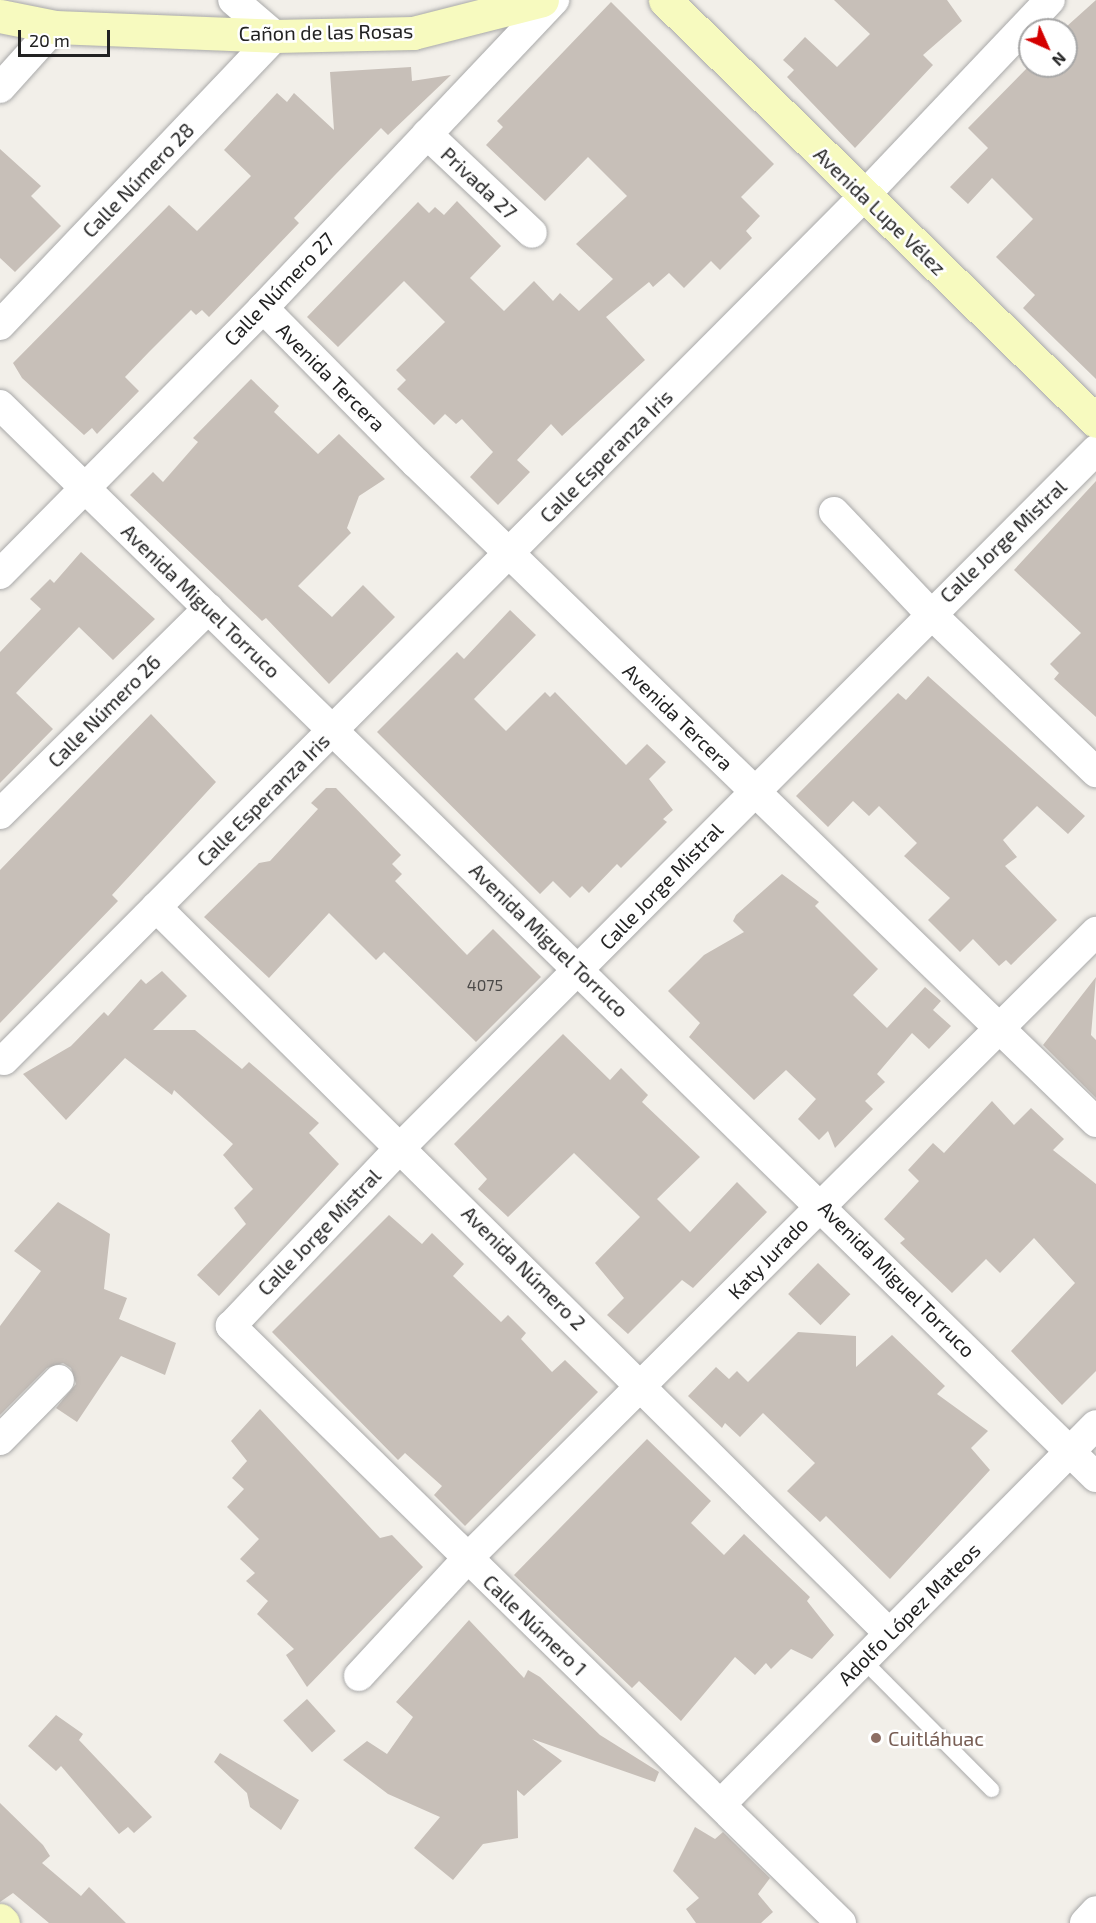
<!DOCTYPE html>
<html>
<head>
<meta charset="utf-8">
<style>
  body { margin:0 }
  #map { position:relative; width:1096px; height:1923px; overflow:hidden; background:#f2efe9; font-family:"Exo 2",sans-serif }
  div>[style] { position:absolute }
  .building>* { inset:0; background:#c7bfb8; transform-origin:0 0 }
  .roads { filter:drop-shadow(0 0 2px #a9a9a9) drop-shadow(0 0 2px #a9a9a9) }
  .lane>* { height:15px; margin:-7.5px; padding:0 7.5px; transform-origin:7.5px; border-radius:7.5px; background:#fff }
  .street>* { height:30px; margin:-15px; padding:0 15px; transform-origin:15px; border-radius:15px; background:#fff }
  .secondary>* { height:33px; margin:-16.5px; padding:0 16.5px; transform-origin:16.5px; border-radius:16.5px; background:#f7fabf }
  .dots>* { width:16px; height:16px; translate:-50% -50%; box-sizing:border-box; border:3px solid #fff; border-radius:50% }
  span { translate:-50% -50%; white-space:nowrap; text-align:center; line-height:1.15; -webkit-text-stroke:5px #fff; paint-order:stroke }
  .number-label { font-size:16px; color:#4b4948 }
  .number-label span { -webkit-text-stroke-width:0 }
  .street-label { font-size:20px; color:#222 }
  .education-label { font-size:20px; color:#785e54 }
  .left { translate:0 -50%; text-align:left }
  .north { position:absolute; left:1018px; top:18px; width:60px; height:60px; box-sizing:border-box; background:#fff; border:2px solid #a7a7a7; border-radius:50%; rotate:135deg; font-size:16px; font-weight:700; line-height:24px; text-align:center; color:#222 }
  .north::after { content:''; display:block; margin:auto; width:21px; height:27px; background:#d40000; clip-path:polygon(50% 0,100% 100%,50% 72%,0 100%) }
  .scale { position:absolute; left:18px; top:30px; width:92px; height:27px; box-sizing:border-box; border:3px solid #222; border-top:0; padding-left:8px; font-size:18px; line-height:21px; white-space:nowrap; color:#222; -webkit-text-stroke:4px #fff; paint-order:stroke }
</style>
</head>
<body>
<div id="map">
  <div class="building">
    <div style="clip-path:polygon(834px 0,947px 0,962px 21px,923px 55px,933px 65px,855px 148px,787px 77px,794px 70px,783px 60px,805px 37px,837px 67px,870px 34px)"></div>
    <div style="clip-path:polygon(1096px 0,1096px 379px,1023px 308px,1035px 295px,996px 257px,1033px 219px,992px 178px,968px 204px,950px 187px,988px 148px,968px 128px,1029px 66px,1066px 66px,1066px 27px)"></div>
    <div style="clip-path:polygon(611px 2px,774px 164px,741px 197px,760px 216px,746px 231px,752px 238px,720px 270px,711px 261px,684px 288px,669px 273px,653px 287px,649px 282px,606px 317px,645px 360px,562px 436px,551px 424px,517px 460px,530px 472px,498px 505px,470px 477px,493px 452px,462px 419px,456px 424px,445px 414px,434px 425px,397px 389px,406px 380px,396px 370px,445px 322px,404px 281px,338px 347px,307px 317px,418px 202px,429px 213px,435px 207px,444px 215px,457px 201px,501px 246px,470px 278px,504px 311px,534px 281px,553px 301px,560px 293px,579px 311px,613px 279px,576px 244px,627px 196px,588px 157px,545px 201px,486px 145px,503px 127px,497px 121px)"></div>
    <div style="clip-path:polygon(411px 67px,412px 81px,451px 75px,388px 135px,381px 128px,335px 175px,294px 218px,299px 223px,209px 317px,202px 310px,196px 315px,191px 310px,149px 352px,125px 377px,139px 391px,97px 434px,92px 428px,84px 435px,22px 378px,13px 363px,169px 205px,197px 231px,251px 176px,224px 150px,277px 93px,287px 102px,294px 93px,334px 130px,330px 72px)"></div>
    <div style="clip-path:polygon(0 149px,41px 186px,31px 196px,61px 226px,15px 272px,0 258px)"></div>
    <div style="clip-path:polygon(251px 379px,279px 406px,274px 412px,318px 454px,339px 434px,385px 479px,359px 496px,347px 528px,351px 533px,298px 586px,332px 617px,363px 585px,395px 617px,329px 684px,266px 618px,262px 621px,130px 495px,153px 472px,163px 482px,198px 442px,193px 438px)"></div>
    <div style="clip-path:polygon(1096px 481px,1096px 717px,1054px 679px,1059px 673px,1050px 664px,1081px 633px,1014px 570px)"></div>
    <div style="clip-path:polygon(81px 552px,155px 619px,113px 660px,79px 627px,31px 677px,16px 693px,53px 729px,0 783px,0 652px,41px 609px,30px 599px,50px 579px,54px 583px)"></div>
    <div style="clip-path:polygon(510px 610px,536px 635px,474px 699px,506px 731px,545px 692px,550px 697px,555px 692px,626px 765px,647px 744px,666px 762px,649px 779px,673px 810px,663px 819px,667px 822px,621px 868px,617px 864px,589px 893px,582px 886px,570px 898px,553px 881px,540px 894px,377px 732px,457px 652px,464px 659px)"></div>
    <div style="clip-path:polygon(928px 676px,1085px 816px,1068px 834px,1037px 806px,1003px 840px,1017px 857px,1005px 866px,1057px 920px,1011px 965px,1006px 960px,999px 966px,973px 939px,960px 952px,928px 920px,950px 898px,904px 856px,917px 843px,879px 806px,869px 816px,853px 801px,828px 827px,796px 796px,898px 693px,906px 700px)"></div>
    <div style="clip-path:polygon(151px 714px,216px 782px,112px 895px,118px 901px,0 1023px,0 870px)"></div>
    <div style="clip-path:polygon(326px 788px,336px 788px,401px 855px,392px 864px,402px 874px,395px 881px,467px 955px,493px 929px,541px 977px,476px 1042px,384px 952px,376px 960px,329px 913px,269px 978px,204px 917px,259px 863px,270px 861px,318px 809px,311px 803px)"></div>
    <div style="clip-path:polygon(782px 874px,819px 902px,815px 906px,878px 969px,853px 995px,887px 1028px,925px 987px,941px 1001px,933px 1010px,951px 1026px,929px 1049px,912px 1033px,877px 1074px,885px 1082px,865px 1101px,873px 1109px,835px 1148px,828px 1131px,819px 1140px,798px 1119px,816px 1099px,786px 1070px,754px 1100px,689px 1037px,700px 1023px,668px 991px,704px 955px,744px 932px,733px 921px,736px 915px)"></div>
    <div style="clip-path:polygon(162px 971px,187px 996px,153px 1030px,195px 1030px,242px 1069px,249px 1062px,319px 1123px,309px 1133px,339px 1164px,219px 1296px,197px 1275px,246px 1224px,234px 1208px,253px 1189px,223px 1155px,233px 1144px,174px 1090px,172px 1095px,125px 1058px,66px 1120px,23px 1074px,71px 1046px,104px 1012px,108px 1016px,141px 979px,146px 984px)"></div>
    <div style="clip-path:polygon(1096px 977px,1091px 1035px,1096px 1040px,1096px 1098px,1043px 1045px)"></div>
    <div style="clip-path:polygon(563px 1034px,610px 1080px,621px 1068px,648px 1095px,642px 1102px,700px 1157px,657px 1199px,690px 1232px,737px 1182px,767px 1212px,693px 1288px,682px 1280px,628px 1334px,607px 1315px,624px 1298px,595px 1263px,640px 1217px,574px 1153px,508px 1217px,478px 1189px,487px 1179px,454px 1144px)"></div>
    <div style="clip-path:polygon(992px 1101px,1014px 1125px,1031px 1108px,1064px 1139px,1053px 1150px,1096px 1184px,1096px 1371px,1062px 1405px,1011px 1351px,1075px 1283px,1034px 1238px,1000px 1273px,986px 1259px,952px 1293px,900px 1243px,905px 1239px,884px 1219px,919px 1181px,908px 1170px,933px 1143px,944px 1153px)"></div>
    <div style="clip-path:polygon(58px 1202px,110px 1234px,104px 1289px,127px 1298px,119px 1319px,176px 1343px,165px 1375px,121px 1356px,77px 1422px,56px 1408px,76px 1384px,71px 1368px,63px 1363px,47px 1368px,0 1415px,0 1326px,41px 1271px,14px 1251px)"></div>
    <div style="clip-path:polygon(389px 1215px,422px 1244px,432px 1233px,464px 1264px,453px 1276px,501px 1322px,508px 1315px,526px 1333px,521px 1339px,552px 1372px,565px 1360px,598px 1392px,465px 1526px,434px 1495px,442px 1486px,405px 1453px,398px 1460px,272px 1332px)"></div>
    <div style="left:818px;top:1263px;width:45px;height:43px;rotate:44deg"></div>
    <div style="clip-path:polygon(798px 1332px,856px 1336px,856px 1367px,892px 1335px,945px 1386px,937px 1394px,988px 1431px,971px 1448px,990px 1470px,890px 1579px,826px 1516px,820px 1522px,787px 1491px,815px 1463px,763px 1413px,740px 1437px,725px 1423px,722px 1428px,688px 1396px,716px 1367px,729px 1379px,737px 1371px,748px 1382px)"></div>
    <div style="clip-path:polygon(260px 1409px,380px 1538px,392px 1535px,423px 1567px,307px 1687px,286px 1655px,294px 1649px,257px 1614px,268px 1601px,246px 1581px,255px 1573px,240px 1559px,259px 1539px,227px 1507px,244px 1489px,232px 1478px,247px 1461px,231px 1441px)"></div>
    <div style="clip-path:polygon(647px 1439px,711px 1501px,691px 1523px,724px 1555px,744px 1534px,810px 1597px,807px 1601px,834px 1635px,812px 1659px,791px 1649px,771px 1669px,766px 1663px,755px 1675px,735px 1657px,681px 1721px,639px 1681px,632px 1688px,514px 1575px)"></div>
    <div style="clip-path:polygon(469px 1620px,524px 1678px,528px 1670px,540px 1677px,600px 1735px,659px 1772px,655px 1782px,532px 1739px,562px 1761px,524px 1796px,517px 1790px,518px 1838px,483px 1844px,453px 1880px,414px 1848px,440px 1817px,388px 1794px,343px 1760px,367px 1741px,387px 1754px,413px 1717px,396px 1702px)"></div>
    <div style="left:307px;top:1699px;width:43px;height:32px;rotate:48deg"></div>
    <div style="clip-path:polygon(56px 1715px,83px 1734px,79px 1740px,152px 1817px,134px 1833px,128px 1827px,119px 1834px,61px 1766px,56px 1771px,28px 1746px)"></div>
    <div style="clip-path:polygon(220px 1753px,299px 1800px,281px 1830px,250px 1807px,247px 1793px,214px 1762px)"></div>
    <div style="clip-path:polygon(0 1803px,43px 1845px,50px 1856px,42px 1863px,81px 1896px,89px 1887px,126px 1923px,49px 1923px,13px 1893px,0 1902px)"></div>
    <div style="clip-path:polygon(695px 1827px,715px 1839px,723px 1832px,770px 1878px,758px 1894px,773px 1912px,761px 1923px,696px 1923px,686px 1909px,699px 1898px,673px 1871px)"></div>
  </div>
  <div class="roads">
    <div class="lane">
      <div style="left:863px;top:1660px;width:182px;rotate:45.2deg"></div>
    </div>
    <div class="street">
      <div style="left:0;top:88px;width:82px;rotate:-48deg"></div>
      <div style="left:427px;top:134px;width:144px;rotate:43.3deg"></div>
      <div style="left:263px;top:308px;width:218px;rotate:45.4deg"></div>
      <div style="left:416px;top:463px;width:947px;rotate:44.1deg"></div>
      <div style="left:0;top:325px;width:399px;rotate:-46.4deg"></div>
      <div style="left:275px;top:36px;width:55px;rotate:-139.4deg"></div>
      <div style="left:0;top:405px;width:1533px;rotate:44.37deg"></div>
      <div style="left:834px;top:512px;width:139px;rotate:46.5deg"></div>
      <div style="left:930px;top:613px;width:230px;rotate:43.8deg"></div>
      <div style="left:0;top:574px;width:374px;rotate:-45.3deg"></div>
      <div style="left:263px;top:308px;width:424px;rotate:-46.6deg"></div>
      <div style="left:0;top:814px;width:293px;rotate:-44.6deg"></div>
      <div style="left:156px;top:907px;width:1032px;rotate:44.73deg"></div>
      <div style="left:4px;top:1060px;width:1219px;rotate:-45.13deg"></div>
      <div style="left:864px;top:196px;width:270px;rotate:-46.5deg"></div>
      <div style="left:0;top:1440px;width:84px;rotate:-45.5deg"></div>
      <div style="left:359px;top:1676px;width:158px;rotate:-47.3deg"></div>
      <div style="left:466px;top:1560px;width:890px;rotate:-44.91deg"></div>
      <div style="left:721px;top:1804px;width:533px;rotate:-45.3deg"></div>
      <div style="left:841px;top:1923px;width:854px;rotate:-135.62deg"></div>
      <div style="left:231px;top:1326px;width:247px;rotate:-46.5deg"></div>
      <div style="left:401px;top:1147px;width:984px;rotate:-45.08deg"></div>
      <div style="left:1085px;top:1923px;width:16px;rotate:-47deg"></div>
    </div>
    <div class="secondary">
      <div style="left:665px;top:0;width:602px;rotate:44.33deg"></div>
      <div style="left:0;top:16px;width:56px;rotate:11.3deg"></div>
      <div style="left:55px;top:27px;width:220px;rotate:2.3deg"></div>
      <div style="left:275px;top:36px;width:138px;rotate:-1.2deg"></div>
      <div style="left:413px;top:33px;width:133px;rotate:-14.3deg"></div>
      <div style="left:0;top:1920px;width:4px;rotate:45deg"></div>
    </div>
  </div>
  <div class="dots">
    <div style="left:876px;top:1738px;background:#8d6e63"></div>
  </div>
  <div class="number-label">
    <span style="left:485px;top:985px">4075</span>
  </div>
  <div class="street-label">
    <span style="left:326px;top:32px;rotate:-1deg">Cañon de las Rosas</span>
    <span style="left:138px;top:180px;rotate:-46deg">Calle Número 28</span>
    <span style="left:479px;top:183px;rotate:43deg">Privada 27</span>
    <span style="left:880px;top:211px;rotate:44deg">Avenida Lupe Vélez</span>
    <span style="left:279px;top:289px;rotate:-46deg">Calle Número 27</span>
    <span style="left:331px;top:377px;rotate:45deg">Avenida Tercera</span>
    <span style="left:606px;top:456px;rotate:-45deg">Calle Esperanza Iris</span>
    <span style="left:1003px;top:541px;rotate:-44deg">Calle Jorge Mistral</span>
    <span style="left:201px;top:601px;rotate:44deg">Avenida Miguel Torruco</span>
    <span style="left:104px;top:711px;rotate:-45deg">Calle Número 26</span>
    <span style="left:678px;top:717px;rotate:44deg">Avenida Tercera</span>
    <span style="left:263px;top:800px;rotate:-45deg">Calle Esperanza Iris</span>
    <span style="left:661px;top:886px;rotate:-46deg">Calle Jorge Mistral</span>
    <span style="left:549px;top:940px;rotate:44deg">Avenida Miguel Torruco</span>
    <span style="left:319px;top:1232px;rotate:-46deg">Calle Jorge Mistral</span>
    <span style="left:768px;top:1258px;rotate:-46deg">Katy Jurado</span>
    <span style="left:524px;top:1268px;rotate:45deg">Avenida Número 2</span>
    <span style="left:897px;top:1279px;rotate:45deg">Avenida Miguel Torruco</span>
    <span style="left:909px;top:1614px;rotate:-45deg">Adolfo López Mateos</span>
    <span style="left:535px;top:1625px;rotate:44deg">Calle Número 1</span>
  </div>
  <div class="education-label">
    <span class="left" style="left:888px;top:1738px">Cuitláhuac</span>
  </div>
  <div class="north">N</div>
  <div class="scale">20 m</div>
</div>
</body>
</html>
